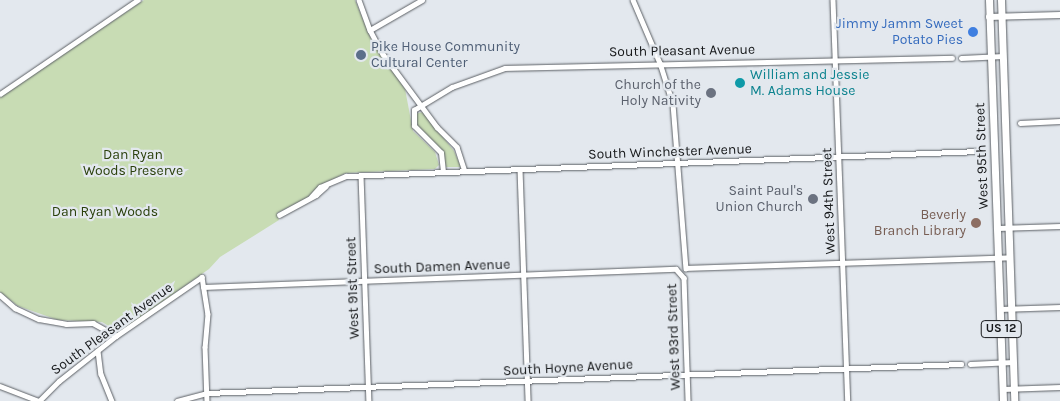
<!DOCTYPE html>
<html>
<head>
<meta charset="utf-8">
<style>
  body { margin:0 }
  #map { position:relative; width:1060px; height:401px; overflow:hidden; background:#e3e8ee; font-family:Karla,sans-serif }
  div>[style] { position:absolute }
  .green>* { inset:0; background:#c8dcb4 }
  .roads { filter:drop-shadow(0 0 1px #5b5f64) drop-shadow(0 0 1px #5b5f64) }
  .minor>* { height:4.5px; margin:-2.25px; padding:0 2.25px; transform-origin:2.25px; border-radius:2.25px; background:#fff }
  .tertiary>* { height:5.5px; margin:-2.75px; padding:0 2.75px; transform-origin:2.75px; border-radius:2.75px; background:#fff }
  .primary>* { height:7px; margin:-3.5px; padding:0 3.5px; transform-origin:3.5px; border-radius:3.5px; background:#fff }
  .dots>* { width:14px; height:14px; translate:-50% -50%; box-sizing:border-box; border:2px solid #e3e8ee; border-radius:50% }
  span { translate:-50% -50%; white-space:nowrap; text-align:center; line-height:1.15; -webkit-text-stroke:4.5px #e3e8ee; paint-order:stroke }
  .shield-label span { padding:1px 4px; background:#e3e8ee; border:1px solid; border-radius:4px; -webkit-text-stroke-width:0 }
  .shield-label { font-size:12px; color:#16181a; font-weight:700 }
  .shop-label { font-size:14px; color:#366cbe }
  .right { translate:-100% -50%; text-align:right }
  .service-label { font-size:14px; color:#4e5e75 }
  .left { translate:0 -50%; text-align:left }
  .street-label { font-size:14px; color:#16181a }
  .culture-label { font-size:14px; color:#0d838f }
  .worship-label { font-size:14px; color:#5b616d }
  .park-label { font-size:14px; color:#2b410c }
  .education-label { font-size:14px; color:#785e54 }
</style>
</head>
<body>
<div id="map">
  <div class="green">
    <div style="clip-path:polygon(144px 0,355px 0,371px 39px,405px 89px,413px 131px,435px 152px,439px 165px,435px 169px,346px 173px,319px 186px,307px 198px,277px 213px,279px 220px,220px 257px,209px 269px,119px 332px,102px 322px,58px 320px,18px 306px,0 292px,0 97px)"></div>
    <div style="clip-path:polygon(423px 112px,454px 151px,461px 167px,446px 167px,442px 150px,419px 130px,415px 114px)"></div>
  </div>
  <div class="roads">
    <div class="minor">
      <div style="left:359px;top:0;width:32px;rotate:70deg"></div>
      <div style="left:370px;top:30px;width:27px;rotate:62deg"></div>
      <div style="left:383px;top:54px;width:91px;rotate:53.5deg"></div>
      <div style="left:437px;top:127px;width:28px;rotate:45deg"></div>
      <div style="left:457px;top:147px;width:25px;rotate:72deg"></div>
      <div style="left:633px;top:0;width:69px;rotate:66.8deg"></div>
      <div style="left:660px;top:63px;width:43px;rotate:72.4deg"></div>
      <div style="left:673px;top:104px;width:165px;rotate:85.5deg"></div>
      <div style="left:686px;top:268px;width:324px;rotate:-1.9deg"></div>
      <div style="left:833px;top:0;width:401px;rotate:87.9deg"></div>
      <div style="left:370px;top:30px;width:60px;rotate:-30deg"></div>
      <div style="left:961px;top:58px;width:42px;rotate:-2.7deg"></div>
      <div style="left:0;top:94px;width:167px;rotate:-34.3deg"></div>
      <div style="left:1020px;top:123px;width:40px;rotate:-2.9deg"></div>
      <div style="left:520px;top:169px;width:232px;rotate:88deg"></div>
      <div style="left:443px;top:172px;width:19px;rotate:-96deg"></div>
      <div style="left:441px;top:153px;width:38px;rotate:-135deg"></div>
      <div style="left:414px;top:126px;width:16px;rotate:-90deg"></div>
      <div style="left:414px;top:110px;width:44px;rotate:-31.2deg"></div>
      <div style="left:452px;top:87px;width:56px;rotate:-19.7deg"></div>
      <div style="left:505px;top:68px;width:447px;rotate:-1.3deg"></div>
      <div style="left:361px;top:175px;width:226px;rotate:88deg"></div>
      <div style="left:311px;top:197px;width:13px;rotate:-48deg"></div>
      <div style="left:320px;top:187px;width:28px;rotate:-23deg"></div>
      <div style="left:346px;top:176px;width:634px;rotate:-2.26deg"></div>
      <div style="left:279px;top:215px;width:42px;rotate:-28.4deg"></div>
      <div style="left:316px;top:195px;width:13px;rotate:-42deg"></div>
      <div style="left:998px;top:228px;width:62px;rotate:-1.8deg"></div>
      <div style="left:203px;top:287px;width:473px;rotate:-2.2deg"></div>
      <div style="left:676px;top:269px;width:12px;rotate:48deg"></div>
      <div style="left:684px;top:278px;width:123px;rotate:88.1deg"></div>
      <div style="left:0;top:295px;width:20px;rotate:41deg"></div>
      <div style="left:15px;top:308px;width:26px;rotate:25deg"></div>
      <div style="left:39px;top:319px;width:27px;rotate:10deg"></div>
      <div style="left:66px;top:324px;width:27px;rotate:-2deg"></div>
      <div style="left:93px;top:323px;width:26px;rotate:29deg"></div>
      <div style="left:1000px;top:309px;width:60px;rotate:-1.9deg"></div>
      <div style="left:98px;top:351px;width:23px;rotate:83deg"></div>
      <div style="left:101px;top:374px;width:29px;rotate:68deg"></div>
      <div style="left:970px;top:364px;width:43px;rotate:-2.7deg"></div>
      <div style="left:0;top:386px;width:42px;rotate:21deg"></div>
      <div style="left:1003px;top:389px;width:57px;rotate:-2deg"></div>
      <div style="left:39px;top:401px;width:28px;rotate:-45deg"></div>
      <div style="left:59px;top:381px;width:73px;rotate:-38.3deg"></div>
      <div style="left:116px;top:336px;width:104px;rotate:-34.5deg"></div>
      <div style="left:202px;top:277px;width:37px;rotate:81deg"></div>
      <div style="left:208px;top:314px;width:33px;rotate:95deg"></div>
      <div style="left:205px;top:347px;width:54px;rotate:87.9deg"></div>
      <div style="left:177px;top:401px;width:31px;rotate:-15deg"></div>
      <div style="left:207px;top:393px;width:755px;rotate:-2.2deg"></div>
    </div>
    <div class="tertiary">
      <div style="left:989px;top:17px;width:71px;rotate:-1.6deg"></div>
    </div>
    <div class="primary">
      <div style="left:989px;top:0;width:401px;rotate:88deg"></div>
      <div style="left:1001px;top:0;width:401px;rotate:88.1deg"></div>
    </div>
  </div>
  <div class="dots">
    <div style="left:973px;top:32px;background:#3f7fe0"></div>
    <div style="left:361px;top:55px;background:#5c6f8a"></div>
    <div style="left:740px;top:83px;background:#0f9aa8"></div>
    <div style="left:711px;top:93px;background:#6b7280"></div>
    <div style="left:813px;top:199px;background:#6b7280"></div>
    <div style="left:976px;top:223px;background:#8d6e63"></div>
  </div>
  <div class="shield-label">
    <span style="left:1001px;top:329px">US 12</span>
  </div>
  <div class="shop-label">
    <span class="right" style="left:963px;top:32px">Jimmy Jamm Sweet<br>Potato Pies</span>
  </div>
  <div class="service-label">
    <span class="left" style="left:371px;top:55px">Pike House Community<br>Cultural Center</span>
  </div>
  <div class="street-label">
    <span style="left:682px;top:51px;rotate:-1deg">South Pleasant Avenue</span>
    <span style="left:670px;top:152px;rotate:-2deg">South Winchester Avenue</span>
    <span style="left:982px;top:156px;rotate:-92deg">West 95th Street</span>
    <span style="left:829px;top:201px;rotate:-92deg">West 94th Street</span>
    <span style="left:442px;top:267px;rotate:-2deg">South Damen Avenue</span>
    <span style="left:353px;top:288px;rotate:-92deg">West 91st Street</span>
    <span style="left:112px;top:329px;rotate:-36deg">South Pleasant Avenue</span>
    <span style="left:674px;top:337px;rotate:-92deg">West 93rd Street</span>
    <span style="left:568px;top:368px;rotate:-3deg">South Hoyne Avenue</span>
  </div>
  <div class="culture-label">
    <span class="left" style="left:750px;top:83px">William and Jessie<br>M. Adams House</span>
  </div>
  <div class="worship-label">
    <span class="right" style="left:701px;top:93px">Church of the<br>Holy Nativity</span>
    <span class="right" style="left:803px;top:199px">Saint Paul's<br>Union Church</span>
  </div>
  <div class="park-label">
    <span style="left:133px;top:163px">Dan Ryan<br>Woods Preserve</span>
    <span style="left:105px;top:212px">Dan Ryan Woods</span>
  </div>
  <div class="education-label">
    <span class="right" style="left:966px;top:223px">Beverly<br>Branch Library</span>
  </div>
</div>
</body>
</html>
